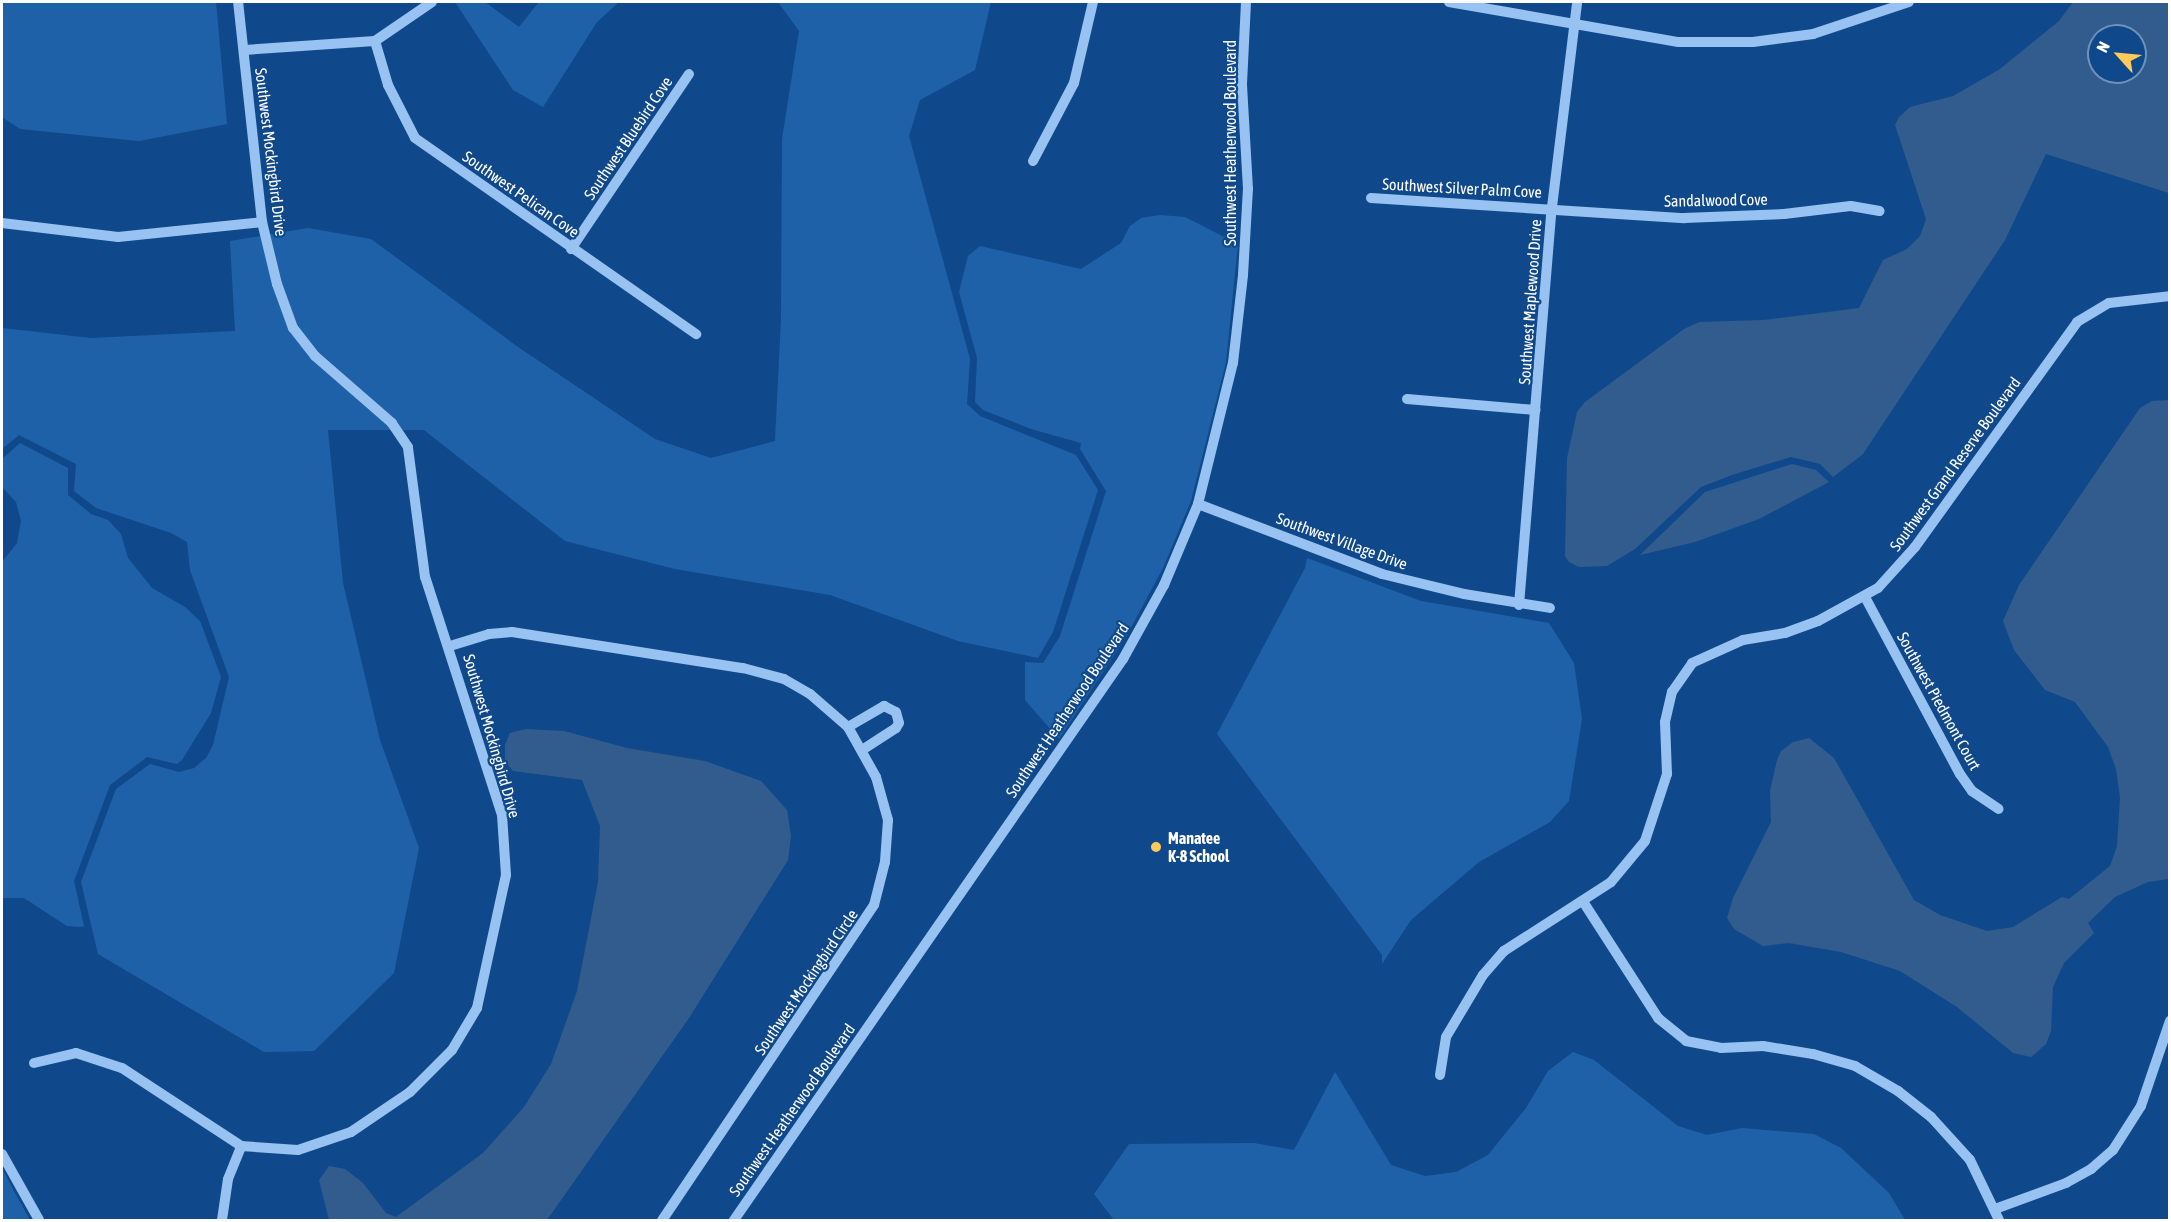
<!DOCTYPE html>
<html>
<head>
<meta charset="utf-8">
<style>
  body { margin:0 }
  #map { position:relative; width:2171px; height:1222px; overflow:hidden; background:#10498b; font-family:"Asap Condensed",sans-serif }
  div>[style] { position:absolute }
  .green>* { inset:0; background:#1f61a9 }
  .water>* { inset:0; background:#325c8d }
  .minor>* { height:10px; margin:-5px; padding:0 5px; transform-origin:5px; border-radius:5px; background:#97c2f2 }
  .dots>* { width:16px; height:16px; translate:-50% -50%; box-sizing:border-box; border:3px solid #10498b; border-radius:50% }
  span { translate:-50% -50%; white-space:nowrap; text-align:center; line-height:1.15; -webkit-text-stroke:4.5px #10498b; paint-order:stroke }
  .street-label { font-size:16px; color:#fff }
  .poi-label { font-size:16px; color:#fff; font-weight:700 }
  .left { translate:0 -50%; text-align:left }
  .frame { position:absolute; inset:0; border:3px solid #fff; pointer-events:none }
  .north { position:absolute; left:2087px; top:24px; width:60px; height:60px; box-sizing:border-box; background:#10498b; border:2px solid #7092b9; border-radius:50%; rotate:297deg; font-size:16px; font-weight:700; line-height:24px; text-align:center; color:#fff }
  .north::after { content:''; display:block; margin:auto; width:21px; height:27px; background:#ffca58; clip-path:polygon(50% 0,100% 100%,50% 72%,0 100%) }
</style>
</head>
<body>
<div id="map">
  <div class="green">
    <div style="clip-path:polygon(2px 2px,216px 2px,227px 124px,139px 141px,20px 129px,2px 117px)"></div>
    <div style="clip-path:polygon(455px 2px,485px 2px,519px 27px,539px 2px,619px 2px,597px 22px,543px 107px,513px 90px)"></div>
    <div style="clip-path:polygon(778px 2px,991px 2px,975px 70px,920px 100px,909px 136px,970px 359px,967px 404px,980px 416px,1076px 455px,1098px 490px,1053px 632px,1038px 658px,958px 641px,830px 595px,675px 569px,565px 541px,424px 430px,328px 430px,343px 583px,380px 740px,419px 848px,394px 973px,314px 1051px,264px 1052px,98px 954px,81px 882px,116px 789px,150px 764px,179px 772px,194px 768px,206px 758px,213px 745px,229px 677px,190px 570px,187px 542px,171px 533px,96px 508px,74px 491px,76px 464px,19px 435px,2px 449px,2px 328px,91px 338px,235px 331px,230px 241px,308px 228px,371px 239px,518px 347px,655px 439px,711px 458px,775px 441px,781px 319px,782px 139px,799px 31px)"></div>
    <div style="clip-path:polygon(1160px 215px,1185px 217px,1238px 244px,1226px 362px,1191px 501px,1163px 568px,1126px 637px,1059px 739px,1025px 700px,1025px 662px,1043px 663px,1060px 636px,1106px 491px,1080px 449px,1081px 443px,1031px 429px,983px 410px,975px 402px,977px 358px,959px 292px,968px 256px,980px 246px,1081px 269px,1121px 243px,1130px 226px,1141px 218px)"></div>
    <div style="clip-path:polygon(20px 443px,68px 468px,68px 495px,91px 514px,108px 520px,121px 534px,128px 558px,152px 588px,185px 607px,200px 621px,221px 677px,211px 713px,182px 760px,177px 764px,147px 757px,110px 785px,74px 881px,84px 926px,81px 927px,67px 926px,24px 898px,2px 898px,2px 562px,17px 543px,21px 521px,16px 502px,2px 487px,2px 459px)"></div>
    <div style="clip-path:polygon(1307px 558px,1421px 601px,1549px 623px,1574px 663px,1582px 719px,1569px 801px,1550px 822px,1479px 862px,1411px 920px,1382px 964px,1382px 955px,1217px 734px,1305px 568px)"></div>
    <div style="clip-path:polygon(1573px 1052px,1594px 1060px,1678px 1126px,1707px 1135px,1742px 1128px,1814px 1134px,1841px 1148px,1889px 1193px,1905px 1220px,1114px 1220px,1094px 1194px,1129px 1144px,1254px 1143px,1294px 1150px,1335px 1072px,1391px 1165px,1425px 1176px,1456px 1172px,1488px 1155px,1526px 1108px,1548px 1071px)"></div>
    <div style="clip-path:polygon(2px 1168px,15px 1193px,30px 1220px,2px 1220px)"></div>
  </div>
  <div class="water">
    <div style="clip-path:polygon(evenodd,2073px 2px,2169px 2px,2169px 193px,2046px 154px,2005px 240px,1863px 454px,1833px 477px,1820px 464px,1791px 457px,1732px 475px,1701px 487px,1635px 549px,1607px 566px,1579px 567px,1569px 562px,1565px 556px,1567px 458px,1577px 412px,1585px 402px,1684px 329px,1699px 322px,1763px 320px,1859px 308px,1883px 260px,1907px 249px,1920px 236px,1926px 219px,1895px 125px,1899px 117px,1910px 107px,1953px 96px,2000px 69px,2059px 21px,2073px 2px,2099px 36px,2135px 36px,2135px 72px,2099px 72px,2099px 36px)"></div>
    <div style="clip-path:polygon(2169px 400px,2169px 879px,2148px 882px,2115px 897px,2088px 923px,2094px 933px,2064px 963px,2053px 987px,2051px 1031px,2046px 1044px,2031px 1057px,2013px 1053px,1957px 1007px,1900px 971px,1841px 952px,1789px 943px,1763px 946px,1734px 929px,1727px 918px,1733px 898px,1771px 822px,1770px 791px,1777px 760px,1781px 751px,1793px 742px,1809px 738px,1834px 758px,1914px 900px,1940px 915px,1987px 931px,2013px 927px,2062px 897px,2069px 899px,2110px 866px,2117px 846px,2120px 798px,2116px 769px,2108px 747px,2075px 702px,2045px 690px,2014px 650px,2003px 621px,2019px 585px,2140px 408px,2152px 401px)"></div>
    <div style="clip-path:polygon(1792px 464px,1816px 470px,1829px 482px,1759px 519px,1695px 542px,1640px 555px,1705px 492px)"></div>
    <div style="clip-path:polygon(526px 729px,564px 731px,627px 748px,705px 761px,761px 781px,787px 810px,791px 836px,788px 860px,689px 1018px,547px 1220px,329px 1220px,319px 1180px,329px 1166px,345px 1169px,363px 1183px,386px 1213px,396px 1217px,483px 1153px,524px 1107px,551px 1064px,577px 991px,598px 882px,600px 826px,582px 780px,513px 771px,505px 761px,505px 745px,510px 733px)"></div>
  </div>
  <div class="minor">
    <div style="left:1449px;top:2px;width:233px;rotate:9.9deg"></div>
    <div style="left:1679px;top:42px;width:74px"></div>
    <div style="left:1753px;top:42px;width:61px;rotate:-7.6deg"></div>
    <div style="left:1813px;top:34px;width:101px;rotate:-18.4deg"></div>
    <div style="left:375px;top:41px;width:46px;rotate:73.5deg"></div>
    <div style="left:388px;top:85px;width:59px;rotate:63deg"></div>
    <div style="left:415px;top:138px;width:343px;rotate:34.9deg"></div>
    <div style="left:244px;top:50px;width:131px;rotate:-3.9deg"></div>
    <div style="left:375px;top:41px;width:69px;rotate:-34.4deg"></div>
    <div style="left:1033px;top:161px;width:88px;rotate:-62.3deg"></div>
    <div style="left:1074px;top:83px;width:83px;rotate:-76.8deg"></div>
    <div style="left:1371px;top:198px;width:314px;rotate:3.7deg"></div>
    <div style="left:1684px;top:218px;width:100px;rotate:-2.3deg"></div>
    <div style="left:1784px;top:214px;width:67px;rotate:-6.8deg"></div>
    <div style="left:1851px;top:206px;width:29px;rotate:10deg"></div>
    <div style="left:2px;top:223px;width:117px;rotate:6.9deg"></div>
    <div style="left:118px;top:237px;width:145px;rotate:-5.9deg"></div>
    <div style="left:571px;top:249px;width:211px;rotate:-56deg"></div>
    <div style="left:1407px;top:399px;width:129px;rotate:4.9deg"></div>
    <div style="left:1198px;top:504px;width:197px;rotate:20.8deg"></div>
    <div style="left:1382px;top:574px;width:84px;rotate:13.7deg"></div>
    <div style="left:1464px;top:594px;width:87px;rotate:9.2deg"></div>
    <div style="left:1865px;top:597px;width:201px;rotate:61.8deg"></div>
    <div style="left:1960px;top:774px;width:21px;rotate:55deg"></div>
    <div style="left:1972px;top:791px;width:32px;rotate:34deg"></div>
    <div style="left:1519px;top:605px;width:399px;rotate:-85.3deg"></div>
    <div style="left:1552px;top:207px;width:207px;rotate:-83deg"></div>
    <div style="left:450px;top:646px;width:41px;rotate:-17.1deg"></div>
    <div style="left:489px;top:634px;width:23px;rotate:-5deg"></div>
    <div style="left:512px;top:632px;width:234px;rotate:8.9deg"></div>
    <div style="left:743px;top:668px;width:42px;rotate:15deg"></div>
    <div style="left:784px;top:679px;width:30px;rotate:30deg"></div>
    <div style="left:810px;top:694px;width:50px;rotate:41deg"></div>
    <div style="left:848px;top:727px;width:57px;rotate:60.8deg"></div>
    <div style="left:876px;top:777px;width:45px;rotate:74.4deg"></div>
    <div style="left:888px;top:820px;width:42px;rotate:94.1deg"></div>
    <div style="left:885px;top:862px;width:44px;rotate:104.3deg"></div>
    <div style="left:874px;top:905px;width:380px;rotate:123.9deg"></div>
    <div style="left:848px;top:727px;width:42px;rotate:-30.3deg"></div>
    <div style="left:884px;top:706px;width:13px;rotate:27deg"></div>
    <div style="left:896px;top:712px;width:11px;rotate:75deg"></div>
    <div style="left:899px;top:723px;width:6px;rotate:121deg"></div>
    <div style="left:896px;top:728px;width:40px;rotate:147.1deg"></div>
    <div style="left:1584px;top:903px;width:137px;rotate:57.2deg"></div>
    <div style="left:1658px;top:1018px;width:36px;rotate:39deg"></div>
    <div style="left:1686px;top:1041px;width:36px;rotate:11deg"></div>
    <div style="left:1721px;top:1048px;width:42px;rotate:-2.7deg"></div>
    <div style="left:1763px;top:1046px;width:51px;rotate:9.1deg"></div>
    <div style="left:1813px;top:1054px;width:44px;rotate:15.9deg"></div>
    <div style="left:1855px;top:1066px;width:50px;rotate:30.2deg"></div>
    <div style="left:1898px;top:1091px;width:42px;rotate:38.2deg"></div>
    <div style="left:1931px;top:1117px;width:58px;rotate:47.8deg"></div>
    <div style="left:1970px;top:1160px;width:67px;rotate:64.2deg"></div>
    <div style="left:34px;top:1063px;width:43px;rotate:-13.4deg"></div>
    <div style="left:76px;top:1053px;width:48px;rotate:18.1deg"></div>
    <div style="left:122px;top:1068px;width:142px;rotate:33.2deg"></div>
    <div style="left:241px;top:1146px;width:57px;rotate:4deg"></div>
    <div style="left:298px;top:1150px;width:56px;rotate:-18.8deg"></div>
    <div style="left:351px;top:1132px;width:71px;rotate:-34.1deg"></div>
    <div style="left:410px;top:1092px;width:59px;rotate:-45deg"></div>
    <div style="left:452px;top:1050px;width:49px;rotate:-59.2deg"></div>
    <div style="left:477px;top:1008px;width:136px;rotate:-77.7deg"></div>
    <div style="left:506px;top:875px;width:60px;rotate:-93.8deg"></div>
    <div style="left:502px;top:815px;width:250px;rotate:-107.9deg"></div>
    <div style="left:425px;top:577px;width:131px;rotate:-97.5deg"></div>
    <div style="left:408px;top:447px;width:29px;rotate:-124deg"></div>
    <div style="left:392px;top:423px;width:102px;rotate:-139deg"></div>
    <div style="left:315px;top:356px;width:36px;rotate:-128deg"></div>
    <div style="left:293px;top:328px;width:47px;rotate:-110deg"></div>
    <div style="left:277px;top:284px;width:64px;rotate:-103.6deg"></div>
    <div style="left:262px;top:222px;width:221px;rotate:-96.2deg"></div>
    <div style="left:1440px;top:1075px;width:38px;rotate:-81deg"></div>
    <div style="left:1446px;top:1037px;width:72px;rotate:-59.2deg"></div>
    <div style="left:1483px;top:975px;width:32px;rotate:-49deg"></div>
    <div style="left:1504px;top:951px;width:127px;rotate:-32.8deg"></div>
    <div style="left:1611px;top:882px;width:53px;rotate:-50.3deg"></div>
    <div style="left:1645px;top:841px;width:71px;rotate:-71.8deg"></div>
    <div style="left:1667px;top:774px;width:52px;rotate:-92.2deg"></div>
    <div style="left:1665px;top:722px;width:31px;rotate:-77deg"></div>
    <div style="left:1672px;top:692px;width:35px;rotate:-55deg"></div>
    <div style="left:1692px;top:663px;width:56px;rotate:-24.3deg"></div>
    <div style="left:1743px;top:640px;width:43px;rotate:-9.5deg"></div>
    <div style="left:1785px;top:633px;width:35px;rotate:-20deg"></div>
    <div style="left:1818px;top:621px;width:68px;rotate:-28.8deg"></div>
    <div style="left:1878px;top:588px;width:55px;rotate:-47.9deg"></div>
    <div style="left:1915px;top:547px;width:277px;rotate:-54.2deg"></div>
    <div style="left:2077px;top:322px;width:37px;rotate:-31deg"></div>
    <div style="left:2109px;top:303px;width:61px;rotate:-6.5deg"></div>
    <div style="left:2px;top:1154px;width:76px;rotate:60.7deg"></div>
    <div style="left:1995px;top:1209px;width:76px;rotate:-20.1deg"></div>
    <div style="left:2066px;top:1183px;width:29px;rotate:-29deg"></div>
    <div style="left:2091px;top:1169px;width:29px;rotate:-41deg"></div>
    <div style="left:2113px;top:1150px;width:52px;rotate:-57.5deg"></div>
    <div style="left:2141px;top:1106px;width:90px;rotate:-71.2deg"></div>
    <div style="left:222px;top:1220px;width:41px;rotate:-81.7deg"></div>
    <div style="left:228px;top:1179px;width:35px;rotate:-68deg"></div>
    <div style="left:734px;top:1220px;width:683px;rotate:-55.26deg"></div>
    <div style="left:1123px;top:659px;width:85px;rotate:-61deg"></div>
    <div style="left:1164px;top:585px;width:88px;rotate:-67.2deg"></div>
    <div style="left:1198px;top:504px;width:145px;rotate:-76.1deg"></div>
    <div style="left:1233px;top:363px;width:89px;rotate:-83.5deg"></div>
    <div style="left:1243px;top:275px;width:86px;rotate:-86.7deg"></div>
    <div style="left:1248px;top:189px;width:105px;rotate:-93.3deg"></div>
    <div style="left:1242px;top:84px;width:82px;rotate:-87.2deg"></div>
  </div>
  <div class="dots">
    <div style="left:1156px;top:847px;background:#ffca58"></div>
  </div>
  <div class="street-label">
    <span style="left:628px;top:138px;rotate:-56deg">Southwest Bluebird Cove</span>
    <span style="left:1230px;top:143px;rotate:-90deg">Southwest Heatherwood Boulevard</span>
    <span style="left:271px;top:152px;rotate:83deg">Southwest Mockingbird Drive</span>
    <span style="left:1462px;top:188px;rotate:3deg">Southwest Silver Palm Cove</span>
    <span style="left:521px;top:194px;rotate:35deg">Southwest Pelican Cove</span>
    <span style="left:1716px;top:200px;rotate:-1deg">Sandalwood Cove</span>
    <span style="left:1530px;top:302px;rotate:-86deg">Southwest Maplewood Drive</span>
    <span style="left:1955px;top:464px;rotate:-54deg">Southwest Grand Reserve Boulevard</span>
    <span style="left:1342px;top:541px;rotate:20deg">Southwest Village Drive</span>
    <span style="left:1939px;top:701px;rotate:61deg">Southwest Piedmont Court</span>
    <span style="left:1067px;top:710px;rotate:-56deg">Southwest Heatherwood Boulevard</span>
    <span style="left:492px;top:736px;rotate:74deg">Southwest Mockingbird Drive</span>
    <span style="left:806px;top:982px;rotate:-56deg">Southwest Mockingbird Circle</span>
    <span style="left:792px;top:1110px;rotate:-55deg">Southwest Heatherwood Boulevard</span>
  </div>
  <div class="poi-label">
    <span class="left" style="left:1168px;top:847px">Manatee<br>K-8 School</span>
  </div>
  <div class="frame"></div>
  <div class="north">N</div>
</div>
</body>
</html>
